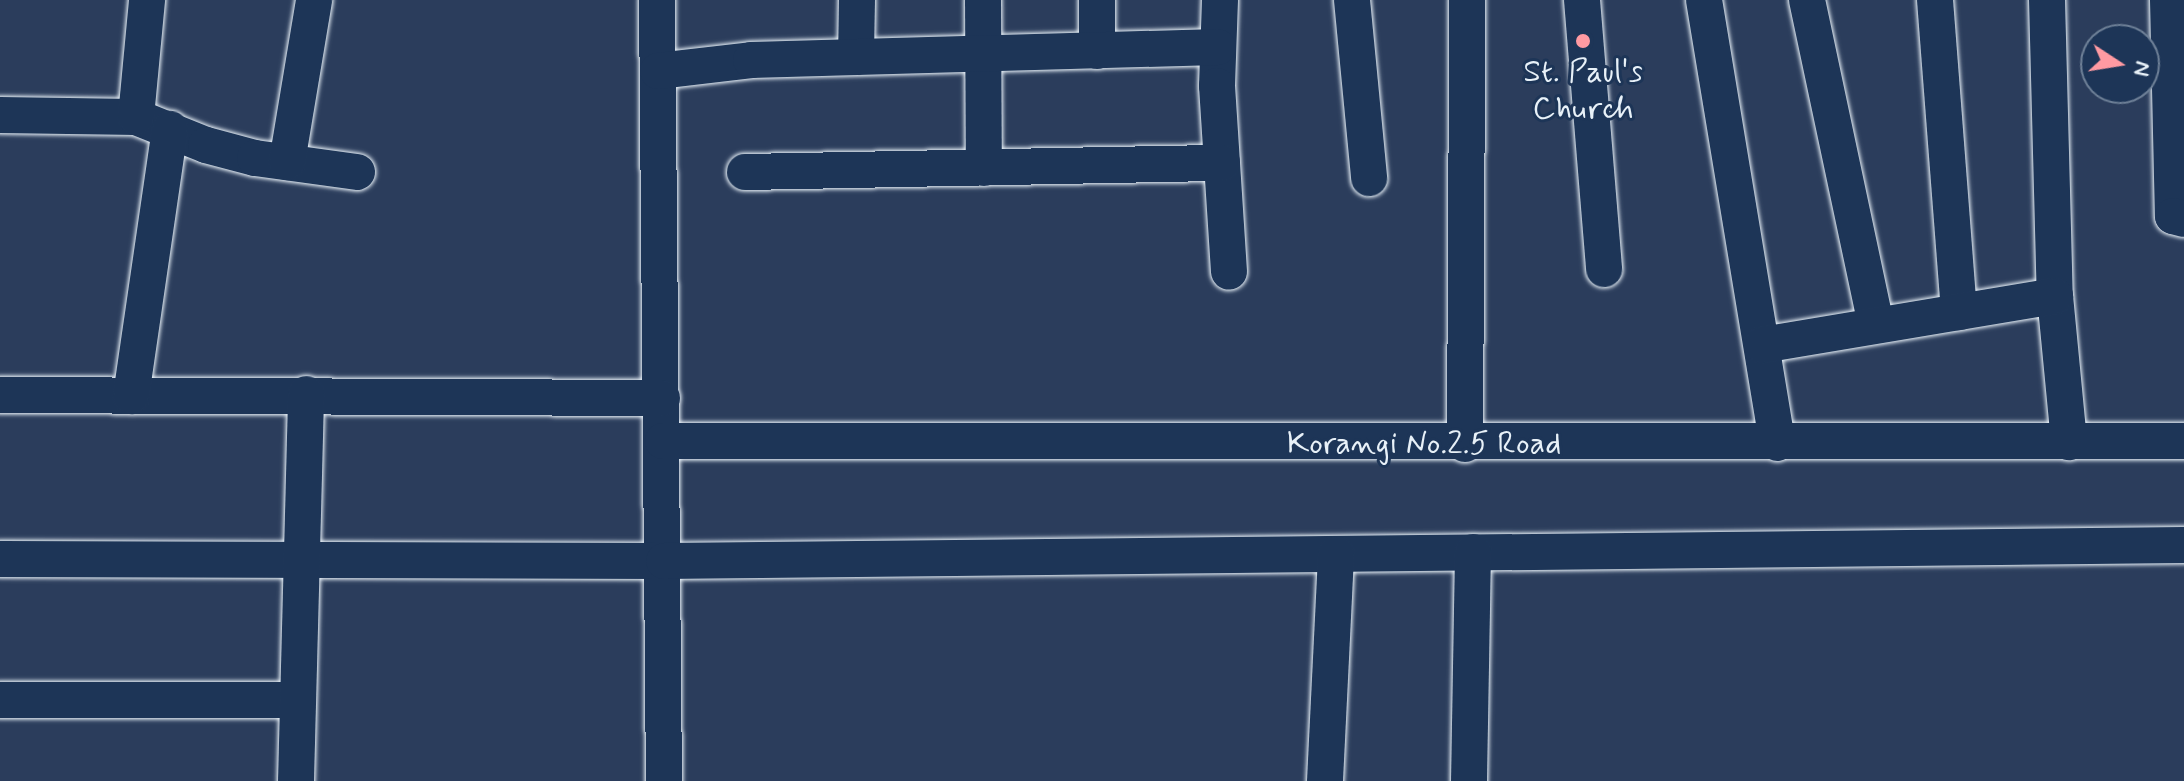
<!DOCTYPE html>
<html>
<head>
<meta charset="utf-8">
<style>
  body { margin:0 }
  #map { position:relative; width:2184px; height:781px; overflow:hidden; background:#2b3d5c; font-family:Mynerve,sans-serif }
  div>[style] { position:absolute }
  .roads { filter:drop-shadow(0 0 2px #e8f1f8) drop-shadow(0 0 2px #e8f1f8) }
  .minor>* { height:36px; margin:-18px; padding:0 18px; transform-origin:18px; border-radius:18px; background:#1d3557 }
  .dots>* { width:22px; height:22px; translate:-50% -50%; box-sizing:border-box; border:4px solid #1d3557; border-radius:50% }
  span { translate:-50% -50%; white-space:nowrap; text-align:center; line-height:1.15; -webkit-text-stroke:6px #1d3557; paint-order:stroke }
  .poi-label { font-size:32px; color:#e8f1f8 }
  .street-label { font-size:32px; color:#e8f1f8 }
  .north { position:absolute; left:2080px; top:24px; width:80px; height:80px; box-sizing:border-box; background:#1d3557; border:2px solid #6e8097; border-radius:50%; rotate:102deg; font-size:22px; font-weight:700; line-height:32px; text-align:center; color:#e8f1f8 }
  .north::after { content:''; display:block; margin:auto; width:28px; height:36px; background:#ff9aa2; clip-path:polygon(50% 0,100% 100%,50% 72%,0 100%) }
</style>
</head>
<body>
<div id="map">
  <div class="roads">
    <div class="minor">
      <div style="left:657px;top:0;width:781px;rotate:89.49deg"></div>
      <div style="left:983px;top:0;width:168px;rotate:89.7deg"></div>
      <div style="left:1220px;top:0;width:86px;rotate:92deg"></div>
      <div style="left:1217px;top:86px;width:186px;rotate:86.3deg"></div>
      <div style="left:1352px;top:0;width:179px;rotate:84.5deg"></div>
      <div style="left:1582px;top:0;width:270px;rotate:85.3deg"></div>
      <div style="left:1704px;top:0;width:449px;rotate:80.6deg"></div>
      <div style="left:1807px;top:0;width:332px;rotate:78deg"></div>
      <div style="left:1935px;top:0;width:313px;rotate:85.6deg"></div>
      <div style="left:2047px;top:0;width:296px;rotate:88.5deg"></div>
      <div style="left:2055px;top:296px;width:147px;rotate:84.5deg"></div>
      <div style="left:2168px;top:0;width:216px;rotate:88.7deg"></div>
      <div style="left:2173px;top:216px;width:11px;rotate:15deg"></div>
      <div style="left:1097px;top:51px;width:51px;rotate:-90deg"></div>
      <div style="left:856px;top:57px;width:57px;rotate:-89deg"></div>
      <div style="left:658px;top:71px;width:94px;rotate:-6.7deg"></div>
      <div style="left:751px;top:60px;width:467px;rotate:-1.6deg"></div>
      <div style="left:0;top:115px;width:136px;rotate:0.8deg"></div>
      <div style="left:136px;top:117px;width:75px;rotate:21.8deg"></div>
      <div style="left:206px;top:145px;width:51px;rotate:14.9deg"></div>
      <div style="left:255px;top:158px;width:103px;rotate:7.8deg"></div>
      <div style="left:136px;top:117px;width:118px;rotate:-84.6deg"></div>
      <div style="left:287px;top:162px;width:164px;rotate:-80.5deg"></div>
      <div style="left:745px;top:172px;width:477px;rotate:-1.1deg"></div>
      <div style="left:1762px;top:345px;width:297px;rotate:-9.5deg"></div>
      <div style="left:0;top:395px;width:662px;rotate:0.26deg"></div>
      <div style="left:131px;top:396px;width:270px;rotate:-81.7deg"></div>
      <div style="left:663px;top:441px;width:1521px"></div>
      <div style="left:1465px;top:444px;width:444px;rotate:-89.7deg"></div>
      <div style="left:0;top:559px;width:664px;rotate:0.17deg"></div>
      <div style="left:664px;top:561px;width:1520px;rotate:-0.6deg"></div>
      <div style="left:0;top:700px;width:295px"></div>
      <div style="left:296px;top:781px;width:387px;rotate:-88.5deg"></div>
      <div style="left:1325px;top:781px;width:227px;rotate:-87.2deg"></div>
      <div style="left:1469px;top:781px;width:229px;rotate:-89deg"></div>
    </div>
  </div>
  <div class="dots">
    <div style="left:1583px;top:41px;background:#ff9aa2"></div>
  </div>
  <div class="poi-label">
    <span style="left:1583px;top:91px">St. Paul's<br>Church</span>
  </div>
  <div class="street-label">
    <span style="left:1424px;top:444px">Korangi No.2.5 Road</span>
  </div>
  <div class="north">N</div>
</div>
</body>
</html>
